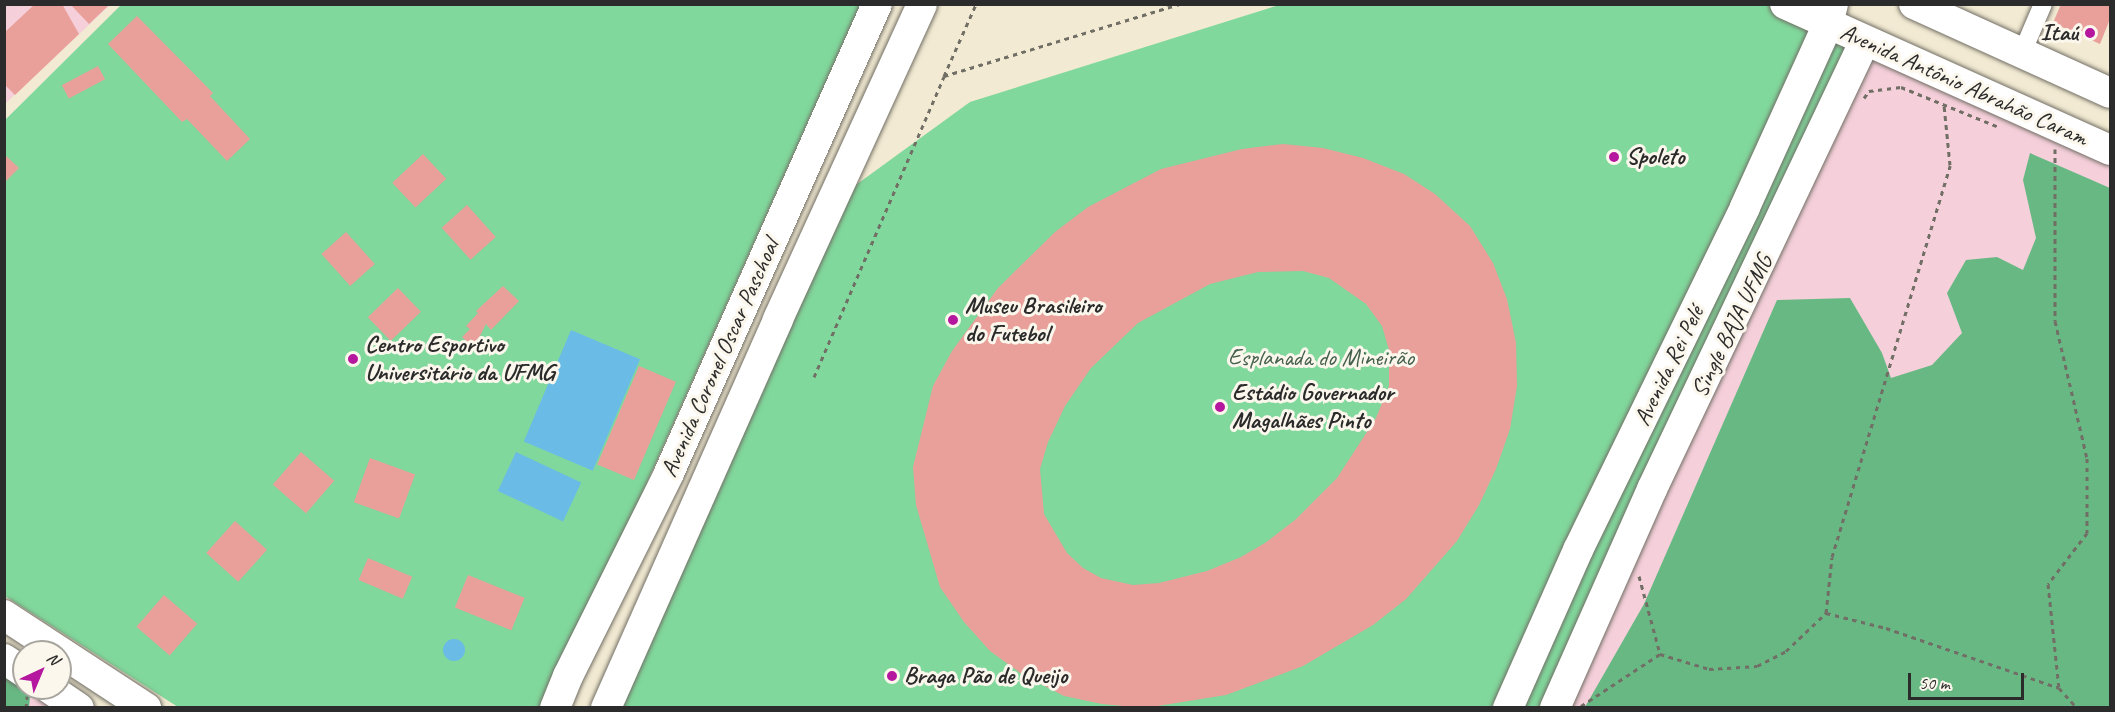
<!DOCTYPE html>
<html>
<head>
<meta charset="utf-8">
<style>
  body { margin:0 }
  #map { position:relative; width:2115px; height:712px; overflow:hidden; background:#f2ead2; font-family:Caveat,sans-serif }
  div>[style] { position:absolute }
  .built>* { inset:0; background:#f5cfda }
  .green>* { inset:0; background:#81d89c }
  .forest>* { inset:0; background:#68b884 }
  .water>* { inset:0; background:#6abce6; transform-origin:0 0 }
  .round { border-radius:50% }
  .building>* { inset:0; background:#e99f9a; transform-origin:0 0 }
  .path>* { height:3px; margin-top:-1.5px; transform-origin:0; background:repeating-linear-gradient(90deg,#716e65 0 4.5px,transparent 0 9px) }
  .roads { filter:drop-shadow(0 0 2px #716e65) drop-shadow(0 0 2px #716e65) }
  .street>* { height:18px; margin:-9px; padding:0 9px; transform-origin:9px; border-radius:9px; background:#fff }
  .primary>* { height:30px; margin:-15px; padding:0 15px; transform-origin:15px; border-radius:15px; background:#fff }
  .dots>* { width:16px; height:16px; translate:-50% -50%; box-sizing:border-box; border:3px solid #fbf7ec; border-radius:50% }
  span { translate:-50% -50%; white-space:nowrap; text-align:center; line-height:1.15; -webkit-text-stroke:6px #fbf7ec; paint-order:stroke }
  .poi-label { font-size:24px; color:#2b2b2b; font-weight:700 }
  .right { translate:-100% -50%; text-align:right }
  .left { translate:0 -50%; text-align:left }
  .street-label { font-size:24px; color:#2b2b2b }
  .park-label { font-size:24px; color:#455f4d }
  .frame { position:absolute; inset:0; border:6px solid #2b2b2b; pointer-events:none }
  .north { position:absolute; left:12px; top:640px; width:60px; height:60px; box-sizing:border-box; background:#fbf7ec; border:2px solid #a8a59f; border-radius:50%; rotate:44deg; font-size:16px; font-weight:700; line-height:24px; text-align:center; color:#2b2b2b }
  .north::after { content:''; display:block; margin:auto; width:21px; height:27px; background:#b5179e; clip-path:polygon(50% 0,100% 100%,50% 72%,0 100%) }
  .scale { position:absolute; left:1908px; top:673px; width:116px; height:27px; box-sizing:border-box; border:3px solid #2b2b2b; border-top:0; padding-left:8px; font-size:18px; line-height:21px; white-space:nowrap; color:#2b2b2b; -webkit-text-stroke:4px #fbf7ec; paint-order:stroke }
</style>
</head>
<body>
<div id="map">
  <div class="built">
    <div style="clip-path:polygon(5px 5px,110px 5px,5px 104px)"></div>
    <div style="clip-path:polygon(1873px 53px,2110px 161px,2110px 707px,1561px 708px)"></div>
    <div style="clip-path:polygon(24px 688px,30px 688px,59px 707px,5px 707px)"></div>
  </div>
  <div class="green">
    <div style="clip-path:polygon(1823px 4px,1858px 21px,1547px 707px,596px 708px,809px 219px,970px 102px,1279px 5px)"></div>
    <div style="clip-path:polygon(121px 5px,860px 5px,547px 707px,178px 707px,5px 596px,4px 121px)"></div>
  </div>
  <div class="forest">
    <div style="clip-path:polygon(2030px 153px,2110px 188px,2110px 707px,1585px 707px,1644px 604px,1777px 300px,1850px 298px,1882px 353px,1891px 378px,1932px 365px,1962px 333px,1947px 293px,1966px 260px,1997px 257px,2023px 270px,2036px 238px,2023px 180px)"></div>
    <div style="clip-path:polygon(4px 671px,24px 684px,24px 688px,31px 688px,29px 707px,5px 707px)"></div>
  </div>
  <div class="water">
    <div style="left:571px;top:330px;width:75px;height:121px;rotate:23deg"></div>
    <div style="left:516px;top:452px;width:72px;height:43px;rotate:25deg"></div>
    <div class="round" style="left:443px;top:639px;width:22px;height:22px"></div>
  </div>
  <div class="building">
    <div style="clip-path:polygon(35px 4px,62px 4px,79px 34px,15px 95px,4px 84px,4px 33px)"></div>
    <div style="clip-path:polygon(70px 4px,110px 4px,89px 24px)"></div>
    <div style="clip-path:polygon(2061px 4px,2110px 4px,2110px 19px,2100px 44px,2053px 23px)"></div>
    <div style="clip-path:polygon(137px 16px,213px 93px,210px 96px,250px 139px,227px 161px,187px 119px,182px 122px,108px 44px)"></div>
    <div style="left:98px;top:66px;width:15px;height:41px;rotate:62deg"></div>
    <div style="clip-path:polygon(evenodd,1283px 144px,1323px 148px,1363px 158px,1404px 174px,1435px 194px,1470px 226px,1493px 263px,1507px 299px,1516px 343px,1517px 386px,1510px 429px,1496px 469px,1479px 505px,1457px 541px,1406px 599px,1373px 625px,1303px 666px,1226px 695px,1145px 708px,1102px 704px,1064px 696px,1023px 675px,990px 651px,964px 622px,940px 587px,916px 505px,913px 467px,933px 386px,952px 351px,998px 288px,1055px 232px,1088px 207px,1161px 169px,1242px 149px,1283px 144px,1303px 271px,1329px 278px,1366px 304px,1382px 326px,1389px 350px,1389px 386px,1376px 418px,1337px 478px,1295px 520px,1265px 543px,1241px 557px,1207px 571px,1159px 583px,1133px 585px,1101px 578px,1083px 568px,1067px 553px,1044px 514px,1040px 469px,1048px 442px,1065px 406px,1091px 368px,1138px 323px,1210px 284px,1258px 272px,1303px 271px)"></div>
    <div style="clip-path:polygon(4px 154px,19px 168px,4px 183px)"></div>
    <div style="left:423px;top:154px;width:34px;height:42px;rotate:47deg"></div>
    <div style="left:467px;top:205px;width:43px;height:34px;rotate:48deg"></div>
    <div style="left:346px;top:232px;width:43px;height:33px;rotate:48deg"></div>
    <div style="clip-path:polygon(503px 286px,519px 301px,491px 330px,486px 324px,474px 348px,462px 337px,470px 329px,466px 326px,478px 313px,476px 311px)"></div>
    <div style="left:398px;top:288px;width:33px;height:42px;rotate:46deg"></div>
    <div style="left:639px;top:366px;width:40px;height:107px;rotate:23deg"></div>
    <div style="left:301px;top:452px;width:44px;height:43px;rotate:41deg"></div>
    <div style="left:370px;top:458px;width:48px;height:47px;rotate:20deg"></div>
    <div style="left:235px;top:521px;width:43px;height:43px;rotate:42deg"></div>
    <div style="left:368px;top:558px;width:48px;height:24px;rotate:23deg"></div>
    <div style="left:468px;top:575px;width:61px;height:35px;rotate:22deg"></div>
    <div style="left:164px;top:595px;width:44px;height:42px;rotate:41deg"></div>
  </div>
  <div class="path">
    <div style="left:944px;top:76px;width:79px;rotate:-66deg"></div>
    <div style="left:1864px;top:98px;width:9px;rotate:-54deg"></div>
    <div style="left:1869px;top:91px;width:32px;rotate:-7deg"></div>
    <div style="left:1901px;top:87px;width:106px;rotate:22.2deg"></div>
    <div style="left:2055px;top:149px;width:172px;rotate:90deg"></div>
    <div style="left:2055px;top:321px;width:141px;rotate:76.9deg"></div>
    <div style="left:2087px;top:458px;width:75px;rotate:90deg"></div>
    <div style="left:2087px;top:533px;width:64px;rotate:127.4deg"></div>
    <div style="left:2048px;top:584px;width:105px;rotate:84deg"></div>
    <div style="left:814px;top:377px;width:328px;rotate:-66.6deg"></div>
    <div style="left:944px;top:76px;width:247px;rotate:-17deg"></div>
    <div style="left:1639px;top:576px;width:81px;rotate:74.9deg"></div>
    <div style="left:1826px;top:613px;width:62px;rotate:14deg"></div>
    <div style="left:1886px;top:628px;width:183px;rotate:19.1deg"></div>
    <div style="left:2059px;top:688px;width:27px;rotate:48deg"></div>
    <div style="left:1581px;top:706px;width:95px;rotate:-33.4deg"></div>
    <div style="left:1660px;top:654px;width:51px;rotate:17deg"></div>
    <div style="left:1709px;top:669px;width:48px;rotate:-3.6deg"></div>
    <div style="left:1757px;top:666px;width:33px;rotate:-27deg"></div>
    <div style="left:1786px;top:651px;width:55px;rotate:-43.5deg"></div>
    <div style="left:1826px;top:613px;width:56px;rotate:-83.9deg"></div>
    <div style="left:1832px;top:557px;width:409px;rotate:-73.2deg"></div>
    <div style="left:1950px;top:165px;width:60px;rotate:-95.7deg"></div>
    <div style="left:26px;top:708px;width:12px;rotate:-85deg"></div>
  </div>
  <div class="roads">
    <div class="street">
      <div style="left:2022px;top:53px;width:53px;rotate:-66.8deg"></div>
    </div>
    <div class="primary">
      <div style="left:1785px;top:4px;width:356px;rotate:24.2deg"></div>
      <div style="left:1914px;top:4px;width:215px;rotate:24.4deg"></div>
      <div style="left:4px;top:615px;width:170px;rotate:33.2deg"></div>
      <div style="left:4px;top:659px;width:24px;rotate:33deg"></div>
      <div style="left:49px;top:688px;width:36px;rotate:34deg"></div>
      <div style="left:555px;top:708px;width:35px;rotate:-68deg"></div>
      <div style="left:568px;top:676px;width:227px;rotate:-63.5deg"></div>
      <div style="left:669px;top:473px;width:513px;rotate:-66.08deg"></div>
      <div style="left:606px;top:708px;width:425px;rotate:-66.1deg"></div>
      <div style="left:778px;top:319px;width:346px;rotate:-65.4deg"></div>
      <div style="left:1508px;top:708px;width:173px;rotate:-66.1deg"></div>
      <div style="left:1578px;top:550px;width:381px;rotate:-64deg"></div>
      <div style="left:1745px;top:207px;width:201px;rotate:-65.6deg"></div>
      <div style="left:1828px;top:24px;width:21px;rotate:-76deg"></div>
      <div style="left:1555px;top:708px;width:240px;rotate:-66.1deg"></div>
      <div style="left:1652px;top:489px;width:496px;rotate:-64.6deg"></div>
    </div>
  </div>
  <div class="dots">
    <div style="left:2090px;top:33px;background:#b5179e"></div>
    <div style="left:1614px;top:157px;background:#b5179e"></div>
    <div style="left:953px;top:320px;background:#b5179e"></div>
    <div style="left:353px;top:359px;background:#b5179e"></div>
    <div style="left:1220px;top:407px;background:#b5179e"></div>
    <div style="left:892px;top:676px;background:#b5179e"></div>
  </div>
  <div class="poi-label">
    <span class="right" style="left:2078px;top:33px">Itaú</span>
    <span class="left" style="left:1626px;top:157px">Spoleto</span>
    <span class="left" style="left:965px;top:320px">Museu Brasileiro<br>do Futebol</span>
    <span class="left" style="left:365px;top:359px">Centro Esportivo<br>Universitário da UFMG</span>
    <span class="left" style="left:1232px;top:407px">Estádio Governador<br>Magalhães Pinto</span>
    <span class="left" style="left:904px;top:676px">Braga Pão de Queijo</span>
  </div>
  <div class="street-label">
    <span style="left:1964px;top:85px;rotate:24deg">Avenida Antônio Abrahão Caram</span>
    <span style="left:1732px;top:326px;rotate:-64deg">Single BAJA UFMG</span>
    <span style="left:720px;top:358px;rotate:-66deg">Avenida Coronel Oscar Paschoal</span>
    <span style="left:1669px;top:366px;rotate:-64deg">Avenida Rei Pelé</span>
  </div>
  <div class="park-label">
    <span style="left:1321px;top:358px">Esplanada do Mineirão</span>
  </div>
  <div class="frame"></div>
  <div class="north">N</div>
  <div class="scale">50 m</div>
</div>
</body>
</html>
